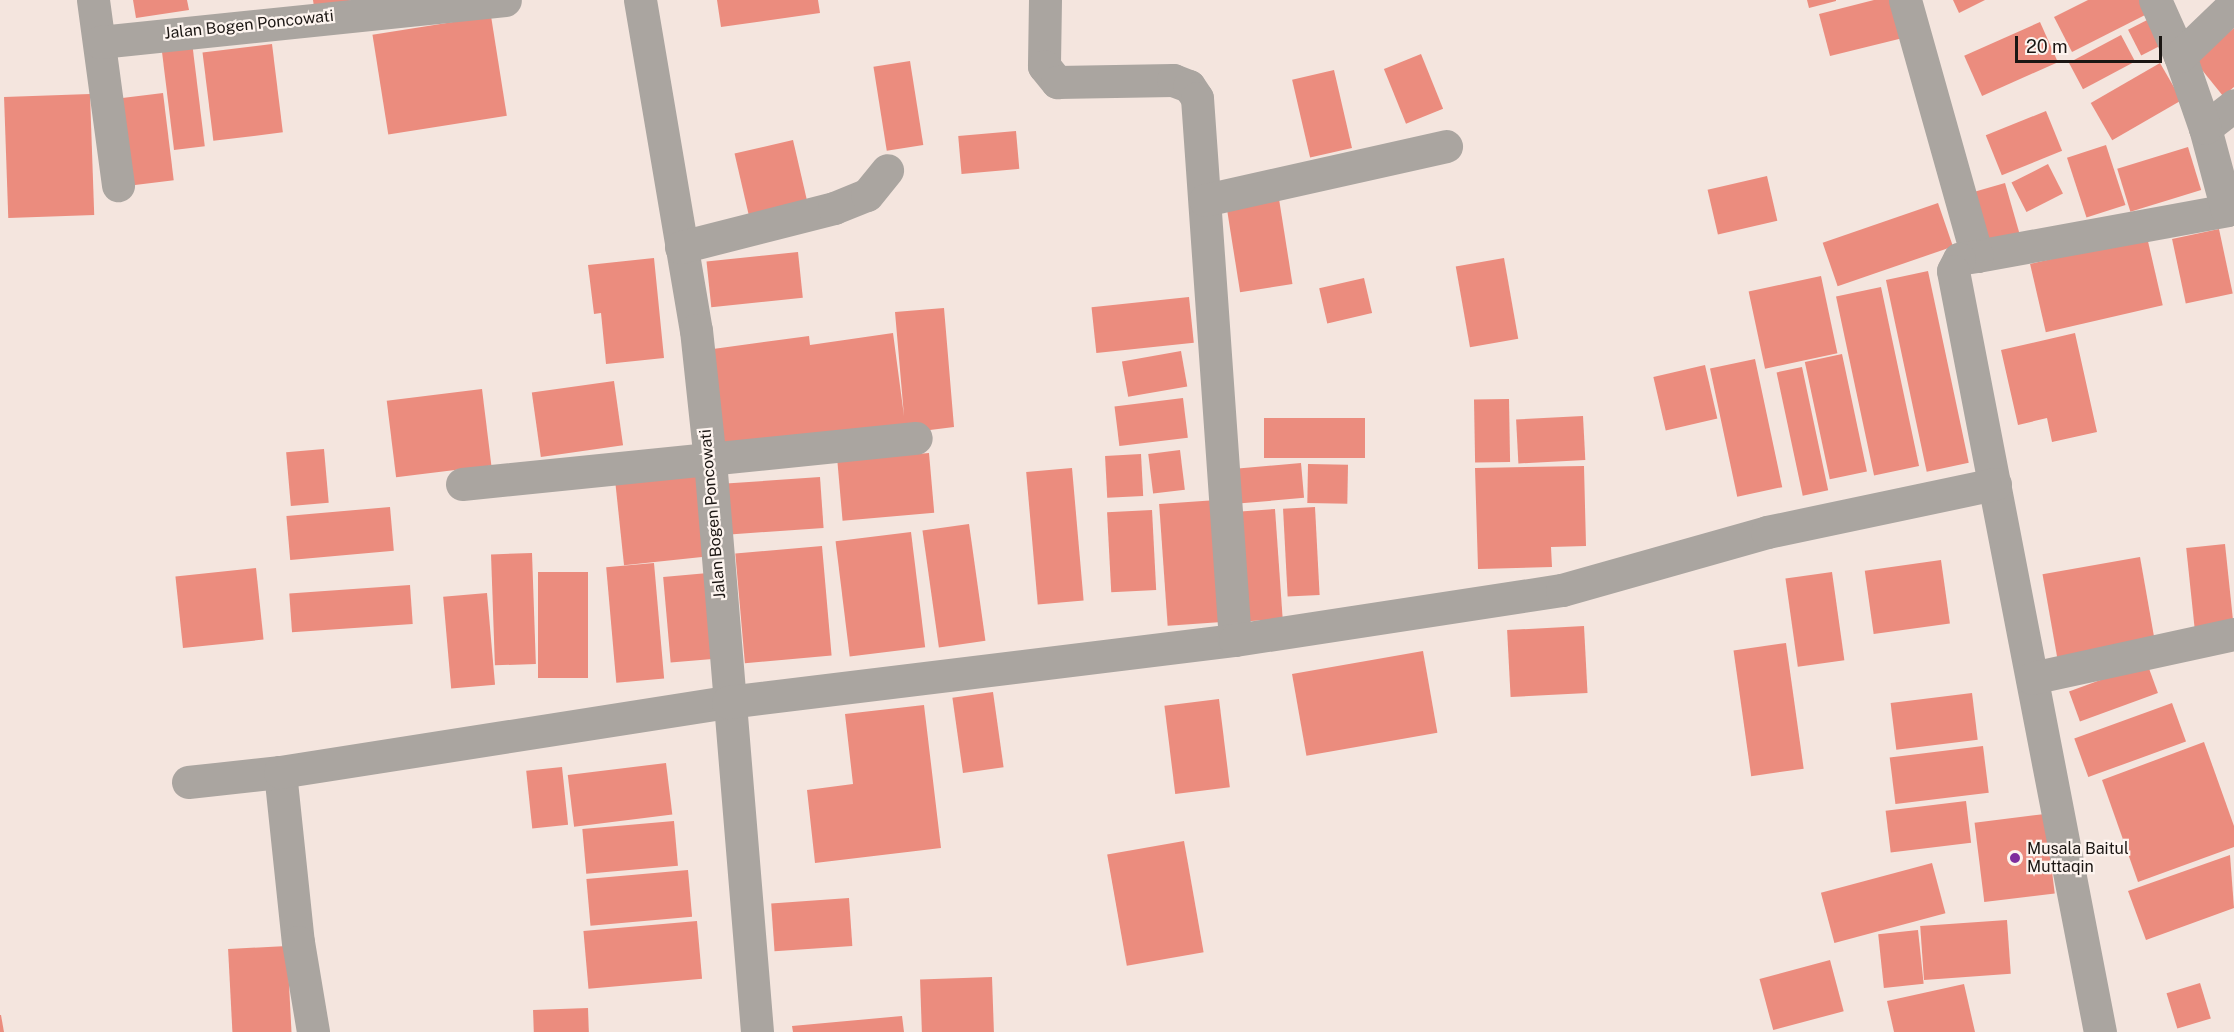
<!DOCTYPE html>
<html>
<head>
<meta charset="utf-8">
<style>
  body { margin:0 }
  #map { position:relative; width:2234px; height:1032px; overflow:hidden; background:#f4e5de; font-family:"Public Sans",sans-serif }
  div>[style] { position:absolute }
  .building>* { inset:0; background:#eb8c7e; transform-origin:0 0 }
  .minor>* { height:33px; margin:-16.5px; padding:0 16.5px; transform-origin:16.5px; border-radius:16.5px; background:#aaa5a0 }
  .dots>* { width:16px; height:16px; translate:-50% -50%; box-sizing:border-box; border:3px solid #fdf4ef; border-radius:50% }
  span { translate:-50% -50%; white-space:nowrap; text-align:center; line-height:1.15; -webkit-text-stroke:4.5px #fdf4ef; paint-order:stroke }
  .street-label { font-size:16px; color:#1b1613 }
  .poi-label { font-size:16px; color:#1b1613 }
  .left { translate:0 -50%; text-align:left }
  .scale { position:absolute; left:2015px; top:36px; width:147px; height:27px; box-sizing:border-box; border:3px solid #1b1613; border-top:0; padding-left:8px; font-size:18px; line-height:21px; white-space:nowrap; color:#1b1613; -webkit-text-stroke:4px #fdf4ef; paint-order:stroke }
</style>
</head>
<body>
<div id="map">
  <div class="building">
    <div style="clip-path:polygon(133px 0,187px 0,189px 10px,136px 18px)"></div>
    <div style="clip-path:polygon(313px 0,354px 0,314px 7px)"></div>
    <div style="clip-path:polygon(717px 0,818px 0,820px 13px,721px 27px)"></div>
    <div style="clip-path:polygon(1807px 0,1836px 0,1836px 1px,1809px 8px)"></div>
    <div style="clip-path:polygon(1874px 0,1893px 0,1903px 38px,1830px 56px,1819px 14px)"></div>
    <div style="clip-path:polygon(1953px 0,1985px 0,1959px 13px)"></div>
    <div style="clip-path:polygon(2088px 0,2145px 0,2151px 12px,2072px 52px,2054px 17px)"></div>
    <div style="left:491px;top:16px;width:101px;height:120px;rotate:81deg"></div>
    <div style="left:2153px;top:17px;width:29px;height:28px;rotate:63deg"></div>
    <div style="left:2040px;top:22px;width:44px;height:83px;rotate:66deg"></div>
    <div style="clip-path:polygon(2234px 28px,2234px 87px,2223px 96px,2194px 60px)"></div>
    <div style="left:2121px;top:35px;width:30px;height:59px;rotate:62deg"></div>
    <div style="left:192px;top:42px;width:105px;height:31px;rotate:83deg"></div>
    <div style="left:272px;top:44px;width:89px;height:70px;rotate:83deg"></div>
    <div style="left:1421px;top:54px;width:59px;height:40px;rotate:68deg"></div>
    <div style="left:910px;top:61px;width:85px;height:37px;rotate:81deg"></div>
    <div style="left:2160px;top:63px;width:43px;height:80px;rotate:60deg"></div>
    <div style="left:1334px;top:70px;width:80px;height:43px;rotate:77deg"></div>
    <div style="left:163px;top:93px;width:88px;height:41px;rotate:83deg"></div>
    <div style="left:90px;top:94px;width:121px;height:86px;rotate:88deg"></div>
    <div style="left:2046px;top:111px;width:43px;height:65px;rotate:68deg"></div>
    <div style="left:1016px;top:131px;width:38px;height:58px;rotate:85deg"></div>
    <div style="left:793px;top:140px;width:64px;height:60px;rotate:77deg"></div>
    <div style="left:2106px;top:145px;width:63px;height:41px;rotate:72deg"></div>
    <div style="left:2188px;top:147px;width:45px;height:74px;rotate:73deg"></div>
    <div style="left:2048px;top:164px;width:33px;height:41px;rotate:63deg"></div>
    <div style="left:1767px;top:176px;width:46px;height:61px;rotate:77deg"></div>
    <div style="left:2005px;top:183px;width:58px;height:38px;rotate:74deg"></div>
    <div style="left:1279px;top:199px;width:86px;height:53px;rotate:81deg"></div>
    <div style="left:1938px;top:203px;width:46px;height:122px;rotate:71deg"></div>
    <div style="left:2219px;top:229px;width:66px;height:48px;rotate:78deg"></div>
    <div style="left:2147px;top:237px;width:70px;height:120px;rotate:77deg"></div>
    <div style="left:798px;top:252px;width:46px;height:92px;rotate:84deg"></div>
    <div style="clip-path:polygon(654px 258px,664px 358px,606px 364px,601px 313px,594px 314px,588px 265px)"></div>
    <div style="left:1504px;top:258px;width:82px;height:49px;rotate:80deg"></div>
    <div style="left:1928px;top:271px;width:196px;height:43px;rotate:78deg"></div>
    <div style="left:1821px;top:276px;width:79px;height:74px;rotate:78deg"></div>
    <div style="left:1364px;top:278px;width:36px;height:46px;rotate:77deg"></div>
    <div style="left:1881px;top:287px;width:183px;height:46px;rotate:78deg"></div>
    <div style="left:1189px;top:297px;width:46px;height:98px;rotate:84deg"></div>
    <div style="clip-path:polygon(944px 308px,954px 427px,723px 456px,713px 349px,809px 336px,810px 345px,893px 333px,904px 416px,895px 312px)"></div>
    <div style="clip-path:polygon(2075px 333px,2097px 432px,2052px 442px,2047px 418px,2018px 425px,2001px 350px)"></div>
    <div style="left:1181px;top:351px;width:36px;height:60px;rotate:80deg"></div>
    <div style="left:1842px;top:354px;width:120px;height:38px;rotate:78deg"></div>
    <div style="left:1755px;top:359px;width:131px;height:46px;rotate:78deg"></div>
    <div style="left:1705px;top:365px;width:55px;height:53px;rotate:77deg"></div>
    <div style="left:1802px;top:367px;width:126px;height:26px;rotate:78deg"></div>
    <div style="left:614px;top:381px;width:65px;height:83px;rotate:82deg"></div>
    <div style="left:482px;top:389px;width:77px;height:96px;rotate:83deg"></div>
    <div style="left:1183px;top:398px;width:40px;height:69px;rotate:83deg"></div>
    <div style="left:1509px;top:399px;width:63px;height:35px;rotate:89deg"></div>
    <div style="left:1583px;top:416px;width:44px;height:67px;rotate:87deg"></div>
    <div style="left:1264px;top:418px;width:101px;height:40px"></div>
    <div style="left:324px;top:449px;width:54px;height:38px;rotate:85deg"></div>
    <div style="left:1180px;top:450px;width:40px;height:32px;rotate:83deg"></div>
    <div style="left:929px;top:453px;width:60px;height:92px;rotate:85deg"></div>
    <div style="left:1141px;top:454px;width:42px;height:36px;rotate:87deg"></div>
    <div style="left:1301px;top:463px;width:35px;height:66px;rotate:85deg"></div>
    <div style="left:1308px;top:464px;width:40px;height:39px;rotate:1deg"></div>
    <div style="clip-path:polygon(1584px 466px,1586px 546px,1551px 547px,1552px 567px,1478px 569px,1475px 468px)"></div>
    <div style="left:1072px;top:468px;width:133px;height:46px;rotate:85deg"></div>
    <div style="left:698px;top:475px;width:82px;height:83px;rotate:84deg"></div>
    <div style="left:820px;top:477px;width:51px;height:94px;rotate:86deg"></div>
    <div style="left:1217px;top:500px;width:122px;height:58px;rotate:86deg"></div>
    <div style="left:390px;top:507px;width:44px;height:104px;rotate:85deg"></div>
    <div style="left:1315px;top:507px;width:88px;height:32px;rotate:87deg"></div>
    <div style="left:1275px;top:509px;width:110px;height:38px;rotate:86deg"></div>
    <div style="left:1152px;top:510px;width:80px;height:45px;rotate:87deg"></div>
    <div style="left:969px;top:524px;width:118px;height:47px;rotate:82deg"></div>
    <div style="left:911px;top:532px;width:116px;height:76px;rotate:83deg"></div>
    <div style="left:2225px;top:544px;width:80px;height:39px;rotate:84deg"></div>
    <div style="left:822px;top:546px;width:110px;height:87px;rotate:85deg"></div>
    <div style="left:532px;top:553px;width:111px;height:41px;rotate:88deg"></div>
    <div style="left:2140px;top:557px;width:90px;height:99px;rotate:80deg"></div>
    <div style="left:1941px;top:560px;width:64px;height:77px;rotate:82deg"></div>
    <div style="left:654px;top:563px;width:116px;height:48px;rotate:85deg"></div>
    <div style="left:256px;top:568px;width:72px;height:81px;rotate:84deg"></div>
    <div style="left:538px;top:572px;width:50px;height:106px"></div>
    <div style="left:1832px;top:572px;width:89px;height:47px;rotate:82deg"></div>
    <div style="left:708px;top:573px;width:86px;height:45px;rotate:85deg"></div>
    <div style="left:410px;top:585px;width:39px;height:121px;rotate:86deg"></div>
    <div style="left:487px;top:593px;width:92px;height:44px;rotate:85deg"></div>
    <div style="left:1584px;top:626px;width:67px;height:77px;rotate:87deg"></div>
    <div style="left:1786px;top:643px;width:127px;height:53px;rotate:82deg"></div>
    <div style="left:1423px;top:651px;width:83px;height:133px;rotate:80deg"></div>
    <div style="left:2147px;top:663px;width:32px;height:83px;rotate:70deg"></div>
    <div style="left:993px;top:692px;width:76px;height:41px;rotate:82deg"></div>
    <div style="left:1972px;top:693px;width:47px;height:82px;rotate:83deg"></div>
    <div style="left:1219px;top:699px;width:89px;height:55px;rotate:83deg"></div>
    <div style="left:2172px;top:703px;width:41px;height:104px;rotate:70deg"></div>
    <div style="clip-path:polygon(924px 705px,941px 848px,815px 863px,807px 790px,853px 784px,845px 714px)"></div>
    <div style="clip-path:polygon(2204px 742px,2234px 826px,2234px 847px,2138px 882px,2102px 780px)"></div>
    <div style="left:1983px;top:746px;width:47px;height:94px;rotate:83deg"></div>
    <div style="left:666px;top:763px;width:52px;height:99px;rotate:83deg"></div>
    <div style="left:562px;top:767px;width:58px;height:36px;rotate:84deg"></div>
    <div style="left:1966px;top:801px;width:42px;height:81px;rotate:83deg"></div>
    <div style="left:2045px;top:814px;width:80px;height:71px;rotate:83deg"></div>
    <div style="left:674px;top:821px;width:45px;height:92px;rotate:85deg"></div>
    <div style="left:1184px;top:841px;width:113px;height:78px;rotate:80deg"></div>
    <div style="clip-path:polygon(2230px 855px,2234px 908px,2146px 940px,2128px 891px)"></div>
    <div style="left:1932px;top:863px;width:52px;height:115px;rotate:75deg"></div>
    <div style="left:688px;top:870px;width:47px;height:102px;rotate:85deg"></div>
    <div style="left:849px;top:898px;width:48px;height:78px;rotate:86deg"></div>
    <div style="left:2007px;top:920px;width:54px;height:87px;rotate:86deg"></div>
    <div style="left:697px;top:921px;width:58px;height:114px;rotate:85deg"></div>
    <div style="left:1918px;top:930px;width:54px;height:40px;rotate:84deg"></div>
    <div style="left:287px;top:946px;width:86px;height:59px;rotate:87deg"></div>
    <div style="left:1830px;top:960px;width:53px;height:73px;rotate:75deg"></div>
    <div style="left:992px;top:977px;width:55px;height:72px;rotate:88deg"></div>
    <div style="left:2200px;top:983px;width:37px;height:35px;rotate:73deg"></div>
    <div style="clip-path:polygon(1964px 984px,1975px 1032px,1894px 1032px,1887px 1001px)"></div>
    <div style="left:588px;top:1008px;width:24px;height:55px;rotate:88deg"></div>
    <div style="clip-path:polygon(0 1015px,1px 1015px,4px 1032px,0 1032px)"></div>
    <div style="clip-path:polygon(902px 1016px,904px 1032px,793px 1032px,792px 1026px)"></div>
  </div>
  <div class="minor">
    <div style="left:93px;top:0;width:187px;rotate:82.3deg"></div>
    <div style="left:640px;top:0;width:335px;rotate:80.4deg"></div>
    <div style="left:696px;top:330px;width:131px;rotate:83.9deg"></div>
    <div style="left:710px;top:460px;width:574px;rotate:85.3deg"></div>
    <div style="left:1045px;top:0;width:66px;rotate:90.9deg"></div>
    <div style="left:1044px;top:66px;width:21px;rotate:51deg"></div>
    <div style="left:1057px;top:82px;width:116px;rotate:-1deg"></div>
    <div style="left:1173px;top:80px;width:17px;rotate:21deg"></div>
    <div style="left:1189px;top:86px;width:14px;rotate:56deg"></div>
    <div style="left:1197px;top:98px;width:543px;rotate:85.99deg"></div>
    <div style="left:1905px;top:0;width:266px;rotate:74.3deg"></div>
    <div style="left:1977px;top:256px;width:254px;rotate:-10.4deg"></div>
    <div style="left:2227px;top:210px;width:85px;rotate:-105deg"></div>
    <div style="left:2205px;top:128px;width:37px;rotate:-38deg"></div>
    <div style="left:2155px;top:0;width:61px;rotate:65.9deg"></div>
    <div style="left:2180px;top:56px;width:76px;rotate:70.9deg"></div>
    <div style="left:100px;top:42px;width:407px;rotate:-5.9deg"></div>
    <div style="left:2180px;top:56px;width:75px;rotate:-43.9deg"></div>
    <div style="left:1205px;top:200px;width:247px;rotate:-12.6deg"></div>
    <div style="left:681px;top:247px;width:158px;rotate:-14.3deg"></div>
    <div style="left:834px;top:208px;width:35px;rotate:-22deg"></div>
    <div style="left:867px;top:195px;width:32px;rotate:-51deg"></div>
    <div style="left:1977px;top:256px;width:18px;rotate:171deg"></div>
    <div style="left:1959px;top:259px;width:13px;rotate:117deg"></div>
    <div style="left:1953px;top:271px;width:775px;rotate:79.07deg"></div>
    <div style="left:462px;top:484px;width:456px;rotate:-5.8deg"></div>
    <div style="left:2032px;top:678px;width:207px;rotate:-12.3deg"></div>
    <div style="left:280px;top:772px;width:171px;rotate:84deg"></div>
    <div style="left:298px;top:942px;width:91px;rotate:80.5deg"></div>
    <div style="left:188px;top:782px;width:93px;rotate:-6.2deg"></div>
    <div style="left:280px;top:772px;width:453px;rotate:-8.9deg"></div>
    <div style="left:728px;top:702px;width:511px;rotate:-6.97deg"></div>
    <div style="left:1235px;top:640px;width:331px;rotate:-8.7deg"></div>
    <div style="left:1562px;top:590px;width:213px;rotate:-15.8deg"></div>
    <div style="left:1767px;top:532px;width:233px;rotate:-11.9deg"></div>
  </div>
  <div class="dots">
    <div style="left:2015px;top:858px;background:#7f2d9d"></div>
  </div>
  <div class="street-label">
    <span style="left:249px;top:25px;rotate:-6deg">Jalan Bogen Poncowati</span>
    <span style="left:713px;top:514px;rotate:-95deg">Jalan Bogen Poncowati</span>
  </div>
  <div class="poi-label">
    <span class="left" style="left:2027px;top:858px">Musala Baitul<br>Muttaqin</span>
  </div>
  <div class="scale">20 m</div>
</div>
</body>
</html>
